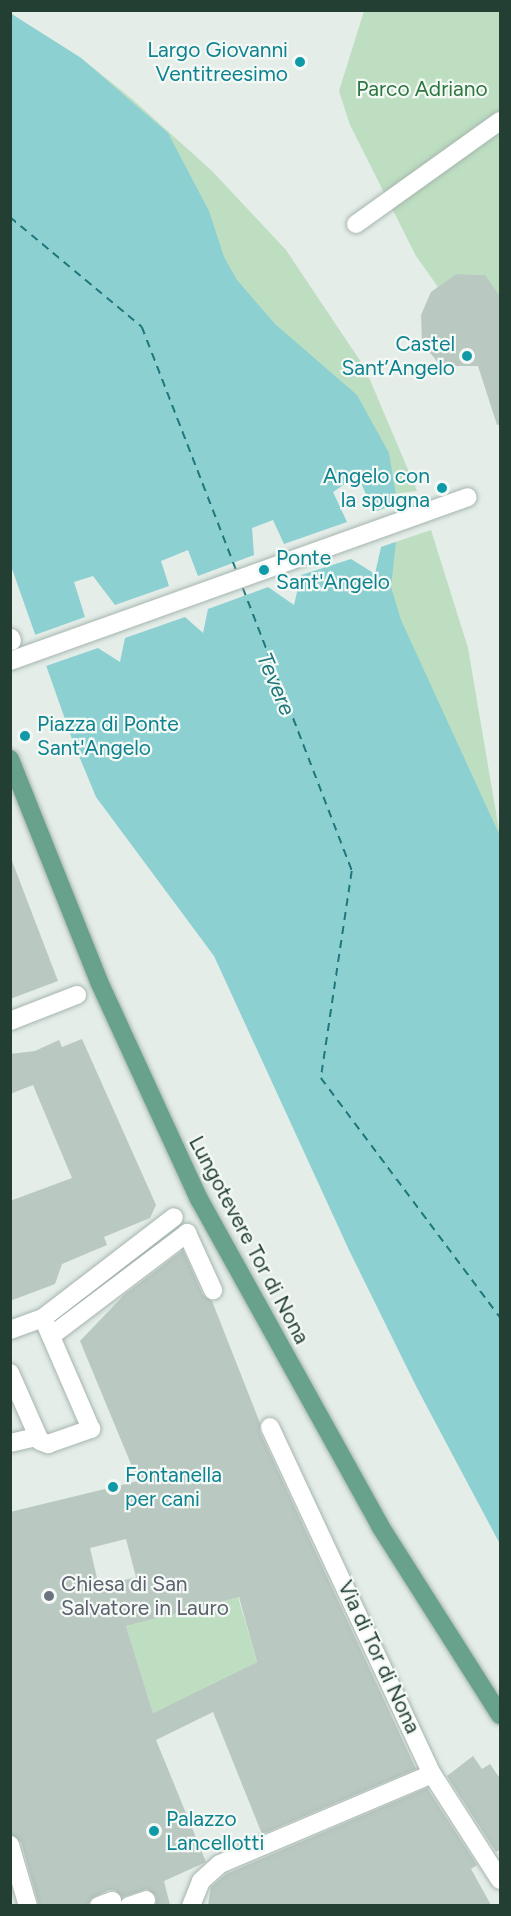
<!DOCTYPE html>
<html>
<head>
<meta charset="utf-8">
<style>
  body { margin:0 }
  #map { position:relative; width:511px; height:1916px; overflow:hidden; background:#e4ede8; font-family:Figtree,sans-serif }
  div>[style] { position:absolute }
  .green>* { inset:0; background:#bddec1 }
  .water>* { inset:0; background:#8cd0d2 }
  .pier>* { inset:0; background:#e4ede8 }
  .ferry>* { height:1.5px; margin-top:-0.75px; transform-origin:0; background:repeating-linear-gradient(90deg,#1d777b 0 8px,transparent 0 14px) }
  .building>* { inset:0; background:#b9c8c0 }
  .roads { filter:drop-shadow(0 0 2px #a6b5ae) drop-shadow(0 0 2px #a6b5ae) }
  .minor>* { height:18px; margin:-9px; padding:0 9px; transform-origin:9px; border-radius:9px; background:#fff }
  .major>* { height:18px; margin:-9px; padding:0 9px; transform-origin:9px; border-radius:9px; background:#68a28c }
  .dots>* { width:16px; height:16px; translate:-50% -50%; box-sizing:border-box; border:3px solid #f4f9f6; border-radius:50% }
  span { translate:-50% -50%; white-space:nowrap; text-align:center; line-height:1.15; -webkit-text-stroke:4.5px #f4f9f6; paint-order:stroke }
  .culture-label { font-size:21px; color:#0d838f }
  .right { translate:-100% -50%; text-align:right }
  .left { translate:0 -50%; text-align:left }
  .park-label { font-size:21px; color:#2d7640 }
  .street-label { font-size:21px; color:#233f34 }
  .worship-label { font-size:21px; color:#5b616d }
  .water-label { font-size:22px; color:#1d777b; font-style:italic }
  .frame { position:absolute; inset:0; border:12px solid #233f34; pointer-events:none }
</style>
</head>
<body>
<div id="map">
  <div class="green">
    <div style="clip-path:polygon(364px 11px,500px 11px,500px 298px,484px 275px,456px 274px,438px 287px,416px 256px,350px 125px,339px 91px)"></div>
    <div style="clip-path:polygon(10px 13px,81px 58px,132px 99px,211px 170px,286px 250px,365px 368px,417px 491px,385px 495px)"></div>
    <div style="clip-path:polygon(431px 530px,468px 648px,500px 836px,426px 729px,381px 554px,381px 547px)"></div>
    <div style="clip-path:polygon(238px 1597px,257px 1662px,153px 1713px,126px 1626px)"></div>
  </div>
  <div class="water">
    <div style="clip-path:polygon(10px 13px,81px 58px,168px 133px,209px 211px,224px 257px,237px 280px,275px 324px,357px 395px,389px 453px,399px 514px,391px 587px,401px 620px,500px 836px,500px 1544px,417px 1388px,349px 1250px,214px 956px,96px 797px,72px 739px,11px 566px)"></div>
  </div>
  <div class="pier">
    <div style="clip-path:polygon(358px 475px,373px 512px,401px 503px,401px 540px,381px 547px,375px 574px,351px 559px,301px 575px,294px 605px,268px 587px,208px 609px,203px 633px,185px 617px,125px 638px,120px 662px,98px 648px,43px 667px,32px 636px,85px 617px,74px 582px,93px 576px,115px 605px,169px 586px,161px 561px,188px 550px,198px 576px,254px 555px,252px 528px,273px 520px,284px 544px,347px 522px,333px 492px)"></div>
  </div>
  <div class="ferry">
    <div style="left:10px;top:217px;width:172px;rotate:39.8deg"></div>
    <div style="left:142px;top:327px;width:263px;rotate:68.8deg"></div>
    <div style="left:243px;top:588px;width:303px;rotate:68.9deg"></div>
    <div style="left:352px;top:871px;width:209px;rotate:98.5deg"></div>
    <div style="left:321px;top:1078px;width:299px;rotate:53.2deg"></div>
  </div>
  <div class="building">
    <div style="clip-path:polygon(456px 274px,485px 275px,501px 298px,501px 424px,497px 425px,478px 366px,441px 366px,422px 343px,421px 315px,431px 292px)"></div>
    <div style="clip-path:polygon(12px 861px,58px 981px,10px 999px,10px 862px)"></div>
    <div style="clip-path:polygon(82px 1039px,156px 1205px,150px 1218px,104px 1237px,107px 1245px,62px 1264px,55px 1284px,10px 1301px,10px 1201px,72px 1178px,33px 1085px,10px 1094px,10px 1054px,35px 1051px,59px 1040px,62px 1047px)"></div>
    <div style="clip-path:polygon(evenodd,183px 1250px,203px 1295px,212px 1301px,260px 1423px,260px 1432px,416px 1769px,262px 1834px,213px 1712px,156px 1740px,206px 1862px,164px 1881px,170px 1905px,156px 1905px,156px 1896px,147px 1889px,122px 1897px,115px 1890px,108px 1890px,91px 1899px,88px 1905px,39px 1905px,21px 1842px,10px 1834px,10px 1512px,138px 1481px,80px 1341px,124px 1295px,183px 1250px,126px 1539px,136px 1577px,99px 1587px,90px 1548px,126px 1539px,183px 1250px,239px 1597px,257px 1662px,153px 1713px,126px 1626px,239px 1597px)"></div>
    <div style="clip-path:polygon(473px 1756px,482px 1769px,490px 1764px,501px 1780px,501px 1849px,496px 1852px,447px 1776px)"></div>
    <div style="clip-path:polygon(427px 1788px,477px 1865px,471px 1869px,491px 1905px,208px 1905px,211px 1887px,226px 1874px)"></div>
  </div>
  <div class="roads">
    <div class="minor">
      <div style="left:356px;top:224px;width:177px;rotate:-35.6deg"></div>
      <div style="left:11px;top:638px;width:3px;rotate:72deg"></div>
      <div style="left:10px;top:661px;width:486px;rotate:-19.7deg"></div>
      <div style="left:10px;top:1021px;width:72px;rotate:-21.2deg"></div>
      <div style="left:10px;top:1330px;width:35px;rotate:-20deg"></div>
      <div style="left:43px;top:1318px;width:165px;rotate:-37.6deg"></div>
      <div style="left:51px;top:1336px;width:171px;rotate:-37.1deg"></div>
      <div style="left:187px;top:1233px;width:63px;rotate:65.5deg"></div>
      <div style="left:10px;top:1373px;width:74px;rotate:66.2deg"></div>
      <div style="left:40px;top:1441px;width:9px;rotate:21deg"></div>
      <div style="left:48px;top:1444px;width:46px;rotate:-19.2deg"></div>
      <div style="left:91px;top:1429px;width:121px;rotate:-113.4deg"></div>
      <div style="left:270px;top:1427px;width:383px;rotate:65deg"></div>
      <div style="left:432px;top:1774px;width:126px;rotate:57.3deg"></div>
      <div style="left:10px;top:1443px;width:27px;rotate:-13deg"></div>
      <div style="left:10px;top:1845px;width:64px;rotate:73.6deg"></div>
      <div style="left:99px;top:1906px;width:14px;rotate:-21deg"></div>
      <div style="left:112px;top:1901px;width:5px;rotate:79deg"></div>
      <div style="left:129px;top:1906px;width:18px;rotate:-19deg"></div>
      <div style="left:191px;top:1906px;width:27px;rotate:-68deg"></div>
      <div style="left:201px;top:1881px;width:25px;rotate:-42deg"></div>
      <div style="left:220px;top:1864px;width:230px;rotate:-23deg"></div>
    </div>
    <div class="major">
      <div style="left:10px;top:759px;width:242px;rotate:68.2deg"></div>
      <div style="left:100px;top:984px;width:237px;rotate:65.3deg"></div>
      <div style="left:199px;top:1199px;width:374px;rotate:61deg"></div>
      <div style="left:380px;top:1526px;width:224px;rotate:57.6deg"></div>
    </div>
  </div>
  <div class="dots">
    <div style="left:300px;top:62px;background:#0f9aa8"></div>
    <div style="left:467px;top:356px;background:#0f9aa8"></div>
    <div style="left:442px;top:488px;background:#0f9aa8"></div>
    <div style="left:264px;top:570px;background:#0f9aa8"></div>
    <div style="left:25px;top:736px;background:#0f9aa8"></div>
    <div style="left:113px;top:1487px;background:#0f9aa8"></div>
    <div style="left:49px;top:1596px;background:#6b7280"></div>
    <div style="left:154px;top:1831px;background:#0f9aa8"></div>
  </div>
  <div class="culture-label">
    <span class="right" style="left:288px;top:62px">Largo Giovanni<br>Ventitreesimo</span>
    <span class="right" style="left:455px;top:356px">Castel<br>Sant’Angelo</span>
    <span class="right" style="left:430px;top:488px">Angelo con<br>la spugna</span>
    <span class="left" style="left:276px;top:570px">Ponte<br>Sant'Angelo</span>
    <span class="left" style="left:37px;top:736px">Piazza di Ponte<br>Sant'Angelo</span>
    <span class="left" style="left:125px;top:1487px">Fontanella<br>per cani</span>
    <span class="left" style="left:166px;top:1831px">Palazzo<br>Lancellotti</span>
  </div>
  <div class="park-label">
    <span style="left:422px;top:89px">Parco Adriano</span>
  </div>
  <div class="street-label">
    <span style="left:249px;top:1240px;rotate:62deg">Lungotevere Tor di Nona</span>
    <span style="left:379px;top:1657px;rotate:65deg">Via di Tor di Nona</span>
  </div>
  <div class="worship-label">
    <span class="left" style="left:61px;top:1596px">Chiesa di San<br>Salvatore in Lauro</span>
  </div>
  <div class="water-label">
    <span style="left:276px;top:684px;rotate:67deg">Tevere</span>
  </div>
  <div class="frame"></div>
</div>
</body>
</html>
